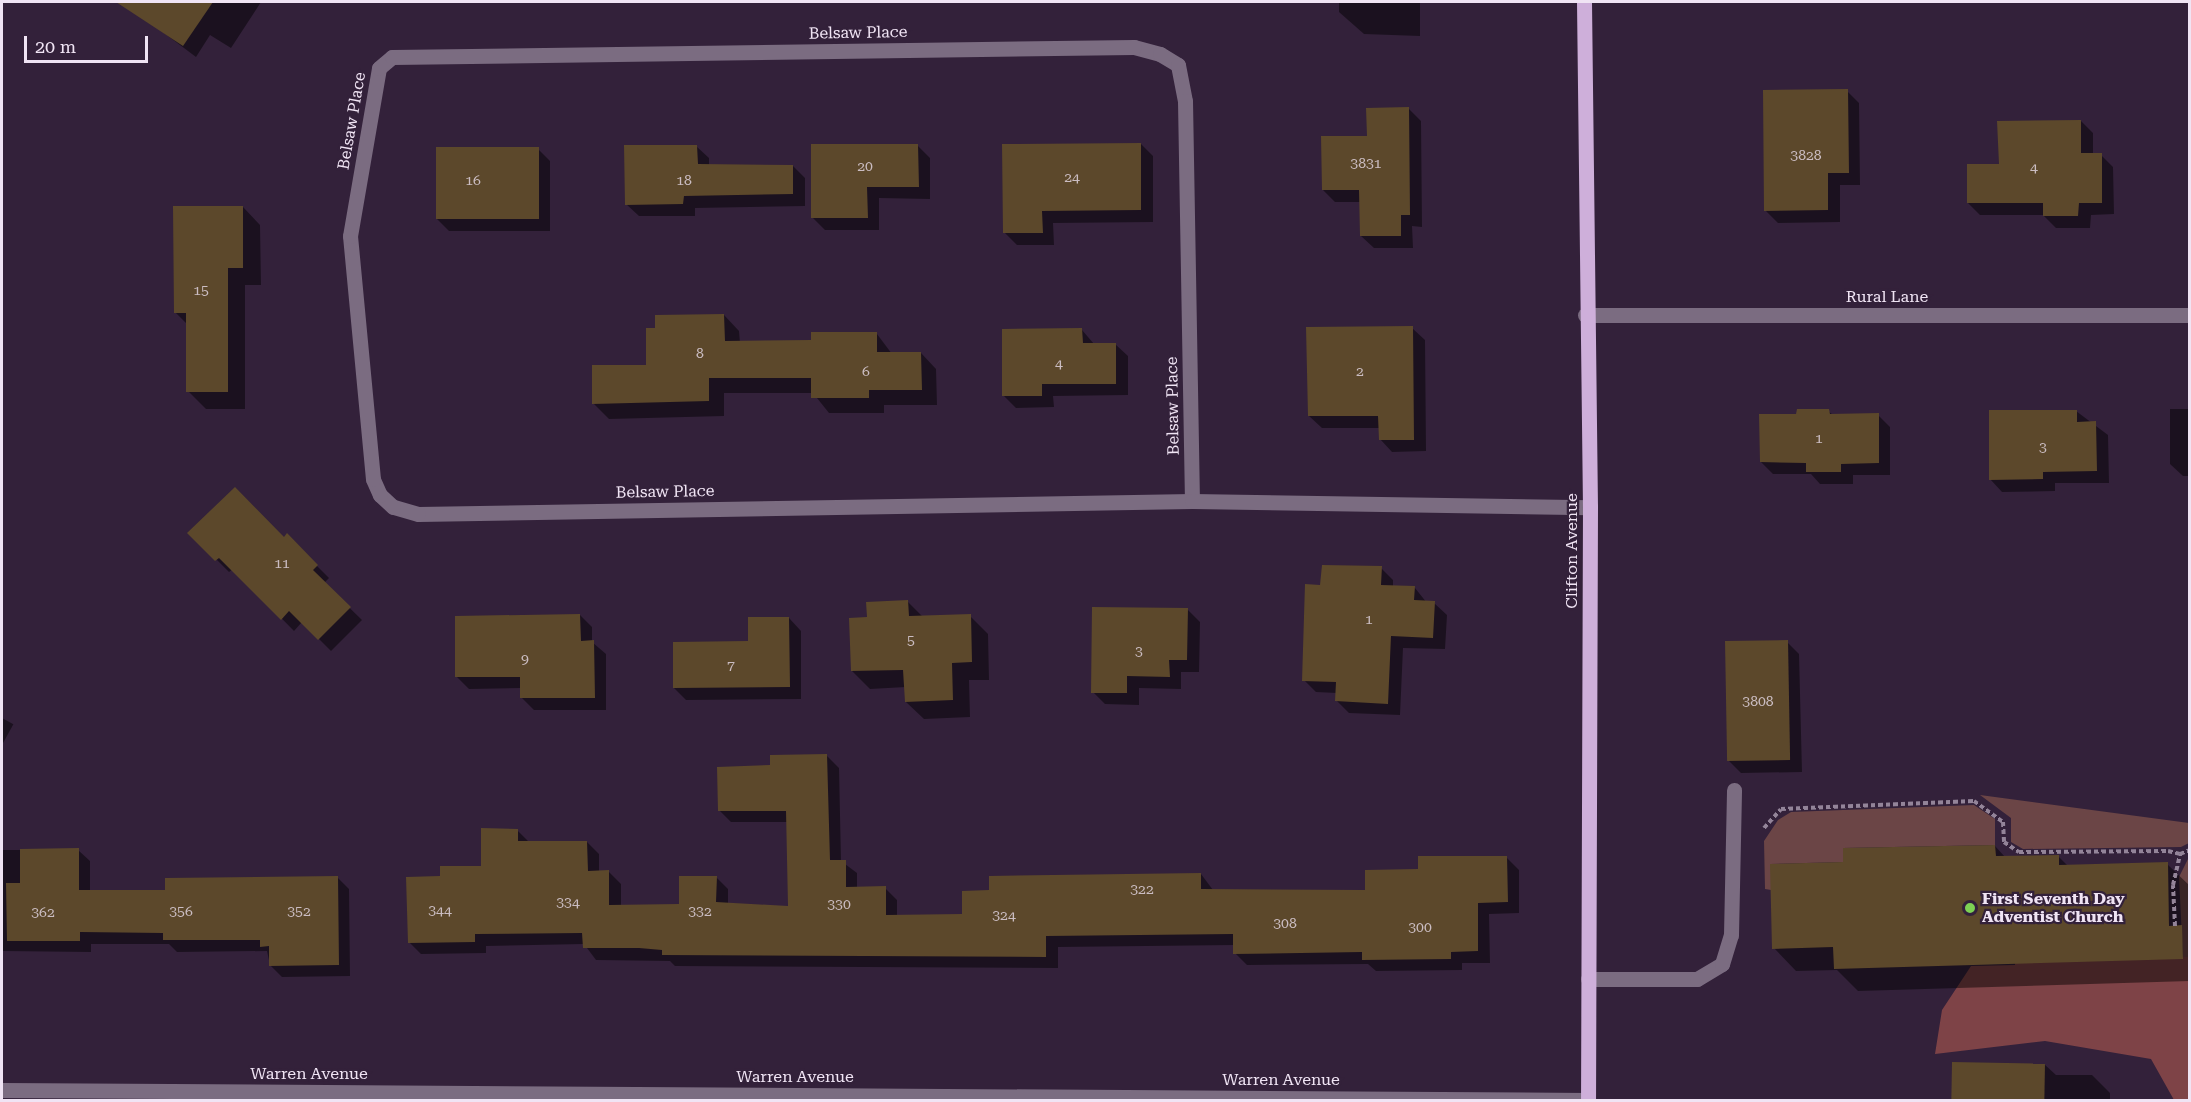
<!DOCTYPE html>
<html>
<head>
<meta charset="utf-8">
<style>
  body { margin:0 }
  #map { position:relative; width:2191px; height:1102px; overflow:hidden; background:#33213a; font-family:"Roboto Serif",serif }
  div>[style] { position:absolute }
  .green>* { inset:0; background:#6b4546 }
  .forest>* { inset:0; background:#7e4347 }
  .shadow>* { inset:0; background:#0007; transform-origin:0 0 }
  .building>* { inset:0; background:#5c482b; transform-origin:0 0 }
  .path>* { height:4px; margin-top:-2px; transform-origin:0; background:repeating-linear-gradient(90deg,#938499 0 4.5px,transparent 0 7.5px) }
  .minor>* { height:15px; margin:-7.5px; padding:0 7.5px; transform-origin:7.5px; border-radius:7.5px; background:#7b6c81 }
  .major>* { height:15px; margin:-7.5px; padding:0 7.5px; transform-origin:7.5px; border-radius:7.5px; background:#ceafda }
  .dots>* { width:16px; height:16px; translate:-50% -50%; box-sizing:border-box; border:3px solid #33213a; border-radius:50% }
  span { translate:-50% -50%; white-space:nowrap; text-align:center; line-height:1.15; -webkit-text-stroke:4.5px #33213a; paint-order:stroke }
  .number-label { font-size:14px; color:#cbbdc2 }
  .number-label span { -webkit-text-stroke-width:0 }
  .street-label { font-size:16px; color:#f0e4f4 }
  .poi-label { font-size:16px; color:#f0e4f4; font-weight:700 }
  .left { translate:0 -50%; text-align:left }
  .frame { position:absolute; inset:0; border:3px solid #f0e4f4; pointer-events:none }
  .scale { position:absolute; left:24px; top:36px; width:124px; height:27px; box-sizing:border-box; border:3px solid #f0e4f4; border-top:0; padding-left:8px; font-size:18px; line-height:21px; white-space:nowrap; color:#f0e4f4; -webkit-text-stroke:4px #33213a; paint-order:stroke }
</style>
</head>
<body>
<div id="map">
  <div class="green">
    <div style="clip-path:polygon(1980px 795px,2189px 823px,2189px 843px,2181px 847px,2023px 849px,2011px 842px,2011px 818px)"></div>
    <div style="clip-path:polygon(1974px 805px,1995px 819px,1995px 845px,1843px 848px,1843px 862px,1771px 864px,1771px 890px,1765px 889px,1764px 841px,1778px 820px,1791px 812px)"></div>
    <div style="clip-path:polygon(2189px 857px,2189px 957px,2183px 959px,2179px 877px)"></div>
  </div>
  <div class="forest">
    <div style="clip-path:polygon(2015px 952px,2189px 957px,2189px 1100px,2174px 1100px,2151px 1059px,2045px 1041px,1935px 1054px,1942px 1010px,1971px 966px,2015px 965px)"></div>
  </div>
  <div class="shadow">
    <div style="clip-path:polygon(161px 2px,261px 2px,231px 48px,210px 35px,196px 57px,148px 21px)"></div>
    <div style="clip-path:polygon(1339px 2px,1420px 2px,1420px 36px,1364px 34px,1339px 12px)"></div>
    <div style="clip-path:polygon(1847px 91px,1859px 103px,1860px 185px,1840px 185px,1840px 222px,1778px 223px,1766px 211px)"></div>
    <div style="clip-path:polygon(1409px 109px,1421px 121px,1422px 227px,1412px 226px,1413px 248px,1374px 248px,1361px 236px,1361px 202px,1335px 202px,1323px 190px,1368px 138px)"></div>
    <div style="clip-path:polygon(2081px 121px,2093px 133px,2093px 155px,2101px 155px,2113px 167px,2114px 214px,2091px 215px,2090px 228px,2056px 228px,2043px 215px,1980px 215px,1968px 203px,2000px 166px)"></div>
    <div style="clip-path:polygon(1141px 144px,1153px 156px,1153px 222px,1053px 223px,1054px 245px,1017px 245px,1005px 233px)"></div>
    <div style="clip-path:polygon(696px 146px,709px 158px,709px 166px,793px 166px,805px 178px,805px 206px,695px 208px,695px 216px,639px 216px,626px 204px)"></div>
    <div style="clip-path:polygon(918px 146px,930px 158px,930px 199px,879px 198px,879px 230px,825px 230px,813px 218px)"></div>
    <div style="clip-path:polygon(538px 149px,550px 161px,550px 231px,449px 231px,437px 219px)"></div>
    <div style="clip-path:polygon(243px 207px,260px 225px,261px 285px,245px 285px,245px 409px,206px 409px,188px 391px,187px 324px,175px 312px)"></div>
    <div style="clip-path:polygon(724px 315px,739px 331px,740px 343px,812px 342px,877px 334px,892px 354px,921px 353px,936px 369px,937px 405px,884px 405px,884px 413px,829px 413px,813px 393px,724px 393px,724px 416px,609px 419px,593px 403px)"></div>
    <div style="clip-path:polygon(1412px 328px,1425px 340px,1426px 451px,1392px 452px,1380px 439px,1380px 428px,1322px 428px,1309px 416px)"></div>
    <div style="clip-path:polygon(1082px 330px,1094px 344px,1115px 344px,1128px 356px,1128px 395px,1053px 396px,1054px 407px,1016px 408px,1004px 396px)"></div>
    <div style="clip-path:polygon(2170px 409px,2190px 409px,2190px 476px,2183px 476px,2170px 464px)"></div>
    <div style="clip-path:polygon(1828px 411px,1833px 415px,1878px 415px,1890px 427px,1890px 475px,1853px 475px,1853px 484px,1820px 484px,1811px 474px,1773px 474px,1761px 462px)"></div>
    <div style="clip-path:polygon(2076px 411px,2108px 435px,2109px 483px,2055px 483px,2055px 491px,2002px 492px,1990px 479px)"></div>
    <div style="clip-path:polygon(190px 533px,284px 539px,287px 536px,329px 578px,324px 583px,362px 620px,331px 651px,302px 622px,294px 631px,233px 569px,229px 572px)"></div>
    <div style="clip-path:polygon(1381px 568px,1393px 580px,1393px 587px,1415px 588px,1427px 603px,1434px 603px,1447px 615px,1445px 649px,1403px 648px,1400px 715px,1349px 713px,1337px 701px,1337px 693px,1316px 692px,1304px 680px,1322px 587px)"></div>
    <div style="clip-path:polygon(908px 602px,923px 617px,970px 616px,988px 634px,989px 680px,969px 680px,970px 717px,924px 719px,906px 702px,906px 687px,870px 689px,852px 671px,868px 619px)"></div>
    <div style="clip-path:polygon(1187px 609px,1200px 622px,1199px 672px,1181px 672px,1181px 689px,1139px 688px,1139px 705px,1105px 704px,1093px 692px)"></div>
    <div style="clip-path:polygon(580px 615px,592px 627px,592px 642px,606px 654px,606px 710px,534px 710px,522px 698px,521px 688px,469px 689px,457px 677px)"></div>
    <div style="clip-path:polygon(789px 618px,801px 631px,801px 699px,686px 700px,674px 688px)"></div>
    <div style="clip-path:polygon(1787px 642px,1799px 654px,1802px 772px,1741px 773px,1729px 761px)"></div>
    <div style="left:2px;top:718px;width:13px;height:43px;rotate:29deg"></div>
    <div style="clip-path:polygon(827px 756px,839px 768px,841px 861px,857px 873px,857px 888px,885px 888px,897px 900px,897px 916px,964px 916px,1201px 874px,1213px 890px,1367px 891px,1419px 871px,1507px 858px,1519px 870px,1519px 913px,1489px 914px,1490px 963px,1462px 963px,1462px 970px,1376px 971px,1368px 964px,1247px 965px,1235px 953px,1235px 945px,1058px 947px,1058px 968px,675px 966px,670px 961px,596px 960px,584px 944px,486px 946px,486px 953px,421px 954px,409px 942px,442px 878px,482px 868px,517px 830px,529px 842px,587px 842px,599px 854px,599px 872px,609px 872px,621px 884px,621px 907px,680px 905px,716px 877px,728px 889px,728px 904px,789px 907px,788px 822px,731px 822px,719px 810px,772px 767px)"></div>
    <div style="clip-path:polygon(1995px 846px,2005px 857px,2058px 856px,2068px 866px,2167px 864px,2190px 886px,2190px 981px,1858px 991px,1837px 970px,1796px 971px,1774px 948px,1845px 863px)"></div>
    <div style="clip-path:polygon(2px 850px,78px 850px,90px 861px,90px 892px,166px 892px,337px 877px,349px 889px,350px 976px,282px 977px,270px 965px,267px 951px,177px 952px,169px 944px,91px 944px,91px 952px,2px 951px)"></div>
    <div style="clip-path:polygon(2044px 1064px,2056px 1075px,2092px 1075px,2110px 1093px,2110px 1100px,1954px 1100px)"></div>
  </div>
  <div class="building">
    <div style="clip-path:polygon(116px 2px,213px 2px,183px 46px)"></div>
    <div style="clip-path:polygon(1848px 89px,1849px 173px,1828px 173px,1828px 210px,1764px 211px,1763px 90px)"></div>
    <div style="clip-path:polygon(1409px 107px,1410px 215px,1401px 215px,1401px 236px,1360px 236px,1359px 190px,1322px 190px,1321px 136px,1367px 136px,1366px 108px)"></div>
    <div style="clip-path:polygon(2081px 120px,2081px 153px,2102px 153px,2102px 203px,2079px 203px,2078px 216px,2043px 216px,2043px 203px,1967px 203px,1967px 164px,1999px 164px,1997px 121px)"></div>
    <div style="clip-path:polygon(1141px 143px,1141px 210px,1042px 211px,1043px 233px,1003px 233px,1002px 144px)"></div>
    <div style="clip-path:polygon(811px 144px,918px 144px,919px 187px,867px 187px,868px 218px,811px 218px)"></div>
    <div style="clip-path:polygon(624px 145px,697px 145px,698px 164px,793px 165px,793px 194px,684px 196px,683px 204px,625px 205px)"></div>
    <div style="left:539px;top:147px;width:72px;height:103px;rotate:90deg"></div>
    <div style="clip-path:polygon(173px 206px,243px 206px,243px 268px,228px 268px,228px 392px,186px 392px,186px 313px,174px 313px)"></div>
    <div style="clip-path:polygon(724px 314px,725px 341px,811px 340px,811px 332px,877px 332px,877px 352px,921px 352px,922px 390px,869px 390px,869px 398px,811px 398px,811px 378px,709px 378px,709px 401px,592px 404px,592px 365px,646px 365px,646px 328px,655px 328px,655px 315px)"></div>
    <div style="clip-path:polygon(1413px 326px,1414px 440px,1379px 440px,1378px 416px,1308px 416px,1306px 327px)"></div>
    <div style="clip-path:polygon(1082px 328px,1083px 343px,1116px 343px,1116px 384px,1042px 384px,1042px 396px,1002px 396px,1002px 329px)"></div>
    <div style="clip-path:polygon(1797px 409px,1829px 409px,1830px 414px,1879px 413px,1879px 463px,1841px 464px,1841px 472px,1806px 472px,1806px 463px,1760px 462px,1759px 414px,1796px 414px)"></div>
    <div style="clip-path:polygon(1989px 410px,2077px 410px,2077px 422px,2096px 421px,2097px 471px,2043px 472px,2043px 479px,1989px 480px)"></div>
    <div style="clip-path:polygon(235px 487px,284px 537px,287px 533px,318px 565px,313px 570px,351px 607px,318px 640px,289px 611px,281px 620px,219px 558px,215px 561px,187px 533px)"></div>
    <div style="clip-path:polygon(1322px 565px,1382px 566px,1381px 585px,1415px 586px,1414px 600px,1435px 601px,1433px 638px,1391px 636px,1388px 704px,1335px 701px,1336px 682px,1302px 681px,1305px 584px,1320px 585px)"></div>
    <div style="clip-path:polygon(908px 600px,909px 616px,971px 614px,972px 662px,952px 663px,953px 700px,905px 702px,903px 670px,851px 671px,849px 618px,867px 617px,866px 602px)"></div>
    <div style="clip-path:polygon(1092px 607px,1188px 608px,1187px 660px,1169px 660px,1170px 677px,1127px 676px,1127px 693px,1091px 693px)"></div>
    <div style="clip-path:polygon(580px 614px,581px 641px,594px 640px,595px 698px,520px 698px,520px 677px,455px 677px,455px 616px)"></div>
    <div style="clip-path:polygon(748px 617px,789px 617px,790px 687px,673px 688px,673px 642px,748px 641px)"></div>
    <div style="left:1788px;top:640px;width:120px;height:63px;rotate:89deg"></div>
    <div style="clip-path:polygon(827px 754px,830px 860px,846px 860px,846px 887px,886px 886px,886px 915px,962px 914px,962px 891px,989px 890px,989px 876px,1201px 873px,1201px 889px,1365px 890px,1365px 870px,1418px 869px,1418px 856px,1507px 856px,1508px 902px,1478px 903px,1478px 951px,1451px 952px,1451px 959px,1362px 960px,1362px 952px,1233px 954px,1233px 934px,1046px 936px,1046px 957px,662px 955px,662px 950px,639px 948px,583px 948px,582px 933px,475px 934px,475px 942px,408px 943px,406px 877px,440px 876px,440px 866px,481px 866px,481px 828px,518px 829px,518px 841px,587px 841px,588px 871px,609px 870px,609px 905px,679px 904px,679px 876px,717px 876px,716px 902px,788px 906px,786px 811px,718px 811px,717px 767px,770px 765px,770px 755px)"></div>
    <div style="clip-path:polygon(1995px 845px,1996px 856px,2059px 855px,2059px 865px,2168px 862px,2169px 926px,2182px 925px,2183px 959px,1834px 969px,1833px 947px,1772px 949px,1770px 864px,1843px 862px,1843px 848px)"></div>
    <div style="clip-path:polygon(79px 848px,79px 890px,165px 890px,165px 878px,338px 876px,339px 965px,269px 966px,269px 946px,260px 947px,260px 940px,163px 940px,163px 933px,80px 932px,80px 941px,7px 941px,6px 883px,20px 883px,20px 849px)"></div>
    <div style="left:1952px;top:1062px;width:93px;height:39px;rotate:1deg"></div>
  </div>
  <div class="path">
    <div style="left:1764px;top:828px;width:25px;rotate:-48deg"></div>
    <div style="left:1781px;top:809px;width:193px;rotate:-2.4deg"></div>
    <div style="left:1974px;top:801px;width:36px;rotate:36deg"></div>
    <div style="left:2003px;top:822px;width:20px;rotate:87deg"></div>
    <div style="left:2004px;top:842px;width:18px;rotate:34deg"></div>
    <div style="left:2019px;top:852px;width:149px;rotate:-0.4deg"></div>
    <div style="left:2168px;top:851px;width:12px;rotate:14deg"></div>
    <div style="left:2180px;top:854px;width:11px;rotate:-22deg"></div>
    <div style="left:2175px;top:926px;width:41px;rotate:-92.8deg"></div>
    <div style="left:2173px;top:885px;width:32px;rotate:-77deg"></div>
  </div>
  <div class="minor">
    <div style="left:1134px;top:47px;width:27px;rotate:15deg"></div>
    <div style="left:1160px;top:54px;width:21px;rotate:31deg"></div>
    <div style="left:1178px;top:65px;width:37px;rotate:79deg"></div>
    <div style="left:1185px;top:101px;width:400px;rotate:89deg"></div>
    <div style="left:1192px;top:501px;width:774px;rotate:179.04deg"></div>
    <div style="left:418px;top:514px;width:26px;rotate:-164deg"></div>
    <div style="left:393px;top:507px;width:18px;rotate:-137deg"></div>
    <div style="left:380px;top:495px;width:17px;rotate:-114deg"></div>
    <div style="left:373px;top:479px;width:244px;rotate:-95.4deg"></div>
    <div style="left:350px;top:236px;width:170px;rotate:-80.2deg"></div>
    <div style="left:379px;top:68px;width:17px;rotate:-40deg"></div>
    <div style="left:392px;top:57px;width:742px;rotate:-0.77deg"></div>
    <div style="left:1585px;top:315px;width:605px"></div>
    <div style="left:1192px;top:501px;width:398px;rotate:0.9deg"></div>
    <div style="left:1588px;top:979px;width:109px"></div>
    <div style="left:1697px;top:979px;width:29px;rotate:-31deg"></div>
    <div style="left:1722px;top:964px;width:30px;rotate:-73deg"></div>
    <div style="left:1731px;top:935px;width:145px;rotate:-88.8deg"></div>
    <div style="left:2px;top:1090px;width:1586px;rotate:0.36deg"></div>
  </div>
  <div class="major">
    <div style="left:1584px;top:2px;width:505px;rotate:89.32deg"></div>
    <div style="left:1590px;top:507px;width:593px;rotate:90.19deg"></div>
  </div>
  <div class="dots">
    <div style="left:1970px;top:908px;background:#7dd154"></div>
  </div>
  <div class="number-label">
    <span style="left:1806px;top:155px">3828</span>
    <span style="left:1366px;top:163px">3831</span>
    <span style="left:865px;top:166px">20</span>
    <span style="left:2034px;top:167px">4</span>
    <span style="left:1072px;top:177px">24</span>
    <span style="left:473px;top:180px">16</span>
    <span style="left:684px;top:180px">18</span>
    <span style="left:201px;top:290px">15</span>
    <span style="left:700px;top:353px">8</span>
    <span style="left:1059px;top:363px">4</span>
    <span style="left:866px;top:371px">6</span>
    <span style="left:1360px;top:371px">2</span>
    <span style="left:1819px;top:438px">1</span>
    <span style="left:2043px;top:447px">3</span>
    <span style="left:282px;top:563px">11</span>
    <span style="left:1369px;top:619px">1</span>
    <span style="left:911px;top:640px">5</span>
    <span style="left:1139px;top:651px">3</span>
    <span style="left:525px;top:659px">9</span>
    <span style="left:731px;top:665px">7</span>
    <span style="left:1758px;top:701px">3808</span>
    <span style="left:1142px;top:889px">322</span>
    <span style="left:568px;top:902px">334</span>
    <span style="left:839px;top:904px">330</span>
    <span style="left:440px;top:910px">344</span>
    <span style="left:181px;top:911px">356</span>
    <span style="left:299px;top:911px">352</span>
    <span style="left:700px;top:911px">332</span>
    <span style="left:43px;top:912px">362</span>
    <span style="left:1004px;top:915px">324</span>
    <span style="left:1285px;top:923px">308</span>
    <span style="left:1420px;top:927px">300</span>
  </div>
  <div class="street-label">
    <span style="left:858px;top:33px;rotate:-1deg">Belsaw Place</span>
    <span style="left:352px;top:121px;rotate:-80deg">Belsaw Place</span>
    <span style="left:1887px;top:297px">Rural Lane</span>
    <span style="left:1173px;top:406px;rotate:-91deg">Belsaw Place</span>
    <span style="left:665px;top:492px;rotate:-1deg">Belsaw Place</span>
    <span style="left:1572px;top:551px;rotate:-90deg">Clifton Avenue</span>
    <span style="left:309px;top:1074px">Warren Avenue</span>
    <span style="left:795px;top:1077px">Warren Avenue</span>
    <span style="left:1281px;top:1080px">Warren Avenue</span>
  </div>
  <div class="poi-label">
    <span class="left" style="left:1982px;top:908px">First Seventh Day<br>Adventist Church</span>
  </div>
  <div class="frame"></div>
  <div class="scale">20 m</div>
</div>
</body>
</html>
